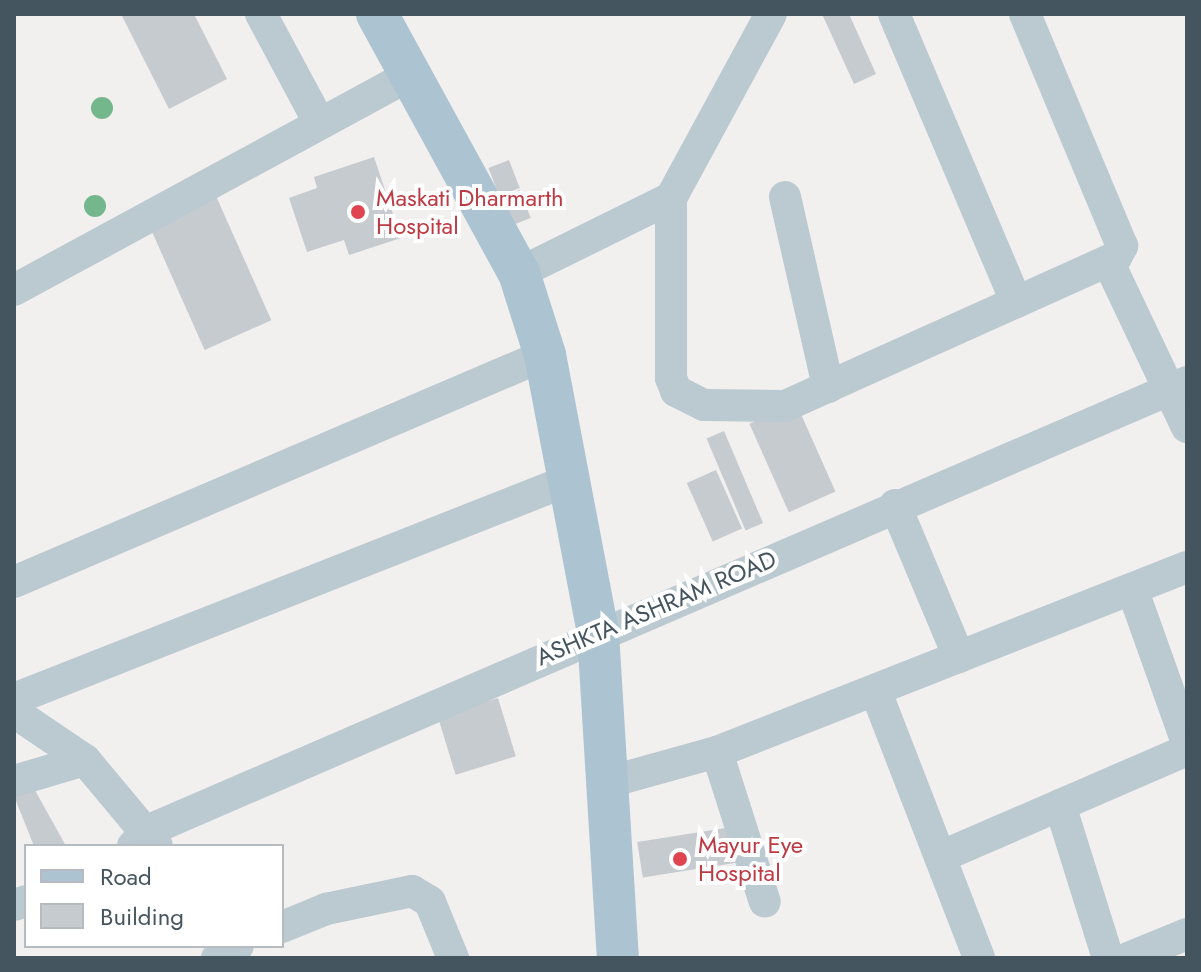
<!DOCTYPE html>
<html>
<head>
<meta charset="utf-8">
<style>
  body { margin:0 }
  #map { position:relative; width:1201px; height:972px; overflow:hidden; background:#f2efef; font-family:Jost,sans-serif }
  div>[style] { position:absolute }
  .building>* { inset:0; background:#c6cbd0; transform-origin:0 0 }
  .minor>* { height:32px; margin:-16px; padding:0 16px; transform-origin:16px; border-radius:16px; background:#bbc9d0 }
  .major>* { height:42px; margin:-21px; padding:0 21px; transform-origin:21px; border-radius:21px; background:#acc3d1 }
  .trees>* { width:22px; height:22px; margin:-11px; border-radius:50%; background:#74b78d }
  .dots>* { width:22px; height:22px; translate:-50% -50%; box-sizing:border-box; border:4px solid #fff; border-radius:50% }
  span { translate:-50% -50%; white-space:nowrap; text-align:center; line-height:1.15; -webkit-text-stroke:8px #fff; paint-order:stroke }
  .health-label { font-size:24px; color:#be3a42 }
  .left { translate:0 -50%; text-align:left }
  .street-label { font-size:24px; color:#45555f }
  .frame { position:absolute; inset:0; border:16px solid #45555f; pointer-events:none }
  .legend { position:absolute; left:24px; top:844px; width:260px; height:104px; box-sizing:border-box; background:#fff; border:2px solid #b5bbbf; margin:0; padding:10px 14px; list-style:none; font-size:24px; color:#45555f }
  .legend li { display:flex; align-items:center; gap:16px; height:40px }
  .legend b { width:40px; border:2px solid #b5bbbf }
</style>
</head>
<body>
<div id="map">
  <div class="building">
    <div style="clip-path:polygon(121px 14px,194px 14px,227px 79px,169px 109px)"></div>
    <div style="clip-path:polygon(822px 14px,849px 14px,876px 74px,854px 84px)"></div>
    <div style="clip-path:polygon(374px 157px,401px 238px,349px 255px,344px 240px,307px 252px,289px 198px,317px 188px,314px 177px)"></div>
    <div style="left:509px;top:160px;width:30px;height:22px;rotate:69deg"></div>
    <div style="left:520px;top:190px;width:30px;height:22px;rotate:69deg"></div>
    <div style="left:216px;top:196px;width:136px;height:73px;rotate:66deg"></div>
    <div style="left:796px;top:403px;width:97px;height:51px;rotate:66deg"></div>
    <div style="left:724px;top:431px;width:100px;height:19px;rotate:67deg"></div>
    <div style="left:716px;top:470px;width:64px;height:32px;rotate:66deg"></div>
    <div style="left:498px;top:698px;width:61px;height:63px;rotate:73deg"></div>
    <div style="clip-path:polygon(31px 783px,66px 846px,34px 846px,14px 796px)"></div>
    <div style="left:732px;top:827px;width:36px;height:96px;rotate:81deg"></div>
  </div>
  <div class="minor">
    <div style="left:261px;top:14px;width:123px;rotate:61.8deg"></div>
    <div style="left:894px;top:14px;width:313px;rotate:67deg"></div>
    <div style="left:785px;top:197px;width:195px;rotate:77.2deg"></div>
    <div style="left:671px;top:198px;width:180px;rotate:90deg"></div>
    <div style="left:671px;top:378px;width:14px;rotate:69deg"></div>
    <div style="left:676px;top:391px;width:31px;rotate:27deg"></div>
    <div style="left:704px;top:405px;width:81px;rotate:0.7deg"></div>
    <div style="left:785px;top:406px;width:363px;rotate:-24.2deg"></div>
    <div style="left:1116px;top:257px;width:13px;rotate:-61deg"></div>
    <div style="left:1122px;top:246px;width:251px;rotate:-112.7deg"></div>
    <div style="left:1108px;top:261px;width:184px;rotate:64.6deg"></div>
    <div style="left:519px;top:273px;width:169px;rotate:-26.3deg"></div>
    <div style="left:671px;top:198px;width:209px;rotate:-61.5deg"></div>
    <div style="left:14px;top:290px;width:452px;rotate:-28.5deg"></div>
    <div style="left:895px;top:505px;width:165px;rotate:67.2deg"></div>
    <div style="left:14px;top:582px;width:577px;rotate:-23.15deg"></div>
    <div style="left:1133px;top:591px;width:161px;rotate:70.4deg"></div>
    <div style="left:876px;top:692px;width:285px;rotate:68.8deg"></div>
    <div style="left:14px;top:699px;width:600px;rotate:-21.52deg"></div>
    <div style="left:14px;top:712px;width:86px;rotate:34.1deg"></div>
    <div style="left:85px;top:760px;width:112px;rotate:50.1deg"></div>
    <div style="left:717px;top:752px;width:157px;rotate:72.3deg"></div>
    <div style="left:14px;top:781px;width:74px;rotate:-16.5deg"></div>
    <div style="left:605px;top:783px;width:116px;rotate:-15.5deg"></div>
    <div style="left:717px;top:752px;width:505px;rotate:-21.49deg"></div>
    <div style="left:1060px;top:805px;width:160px;rotate:72.6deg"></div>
    <div style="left:133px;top:846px;width:21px;rotate:-47deg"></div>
    <div style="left:147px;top:831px;width:1133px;rotate:-23.35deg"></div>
    <div style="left:940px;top:857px;width:269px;rotate:-23.4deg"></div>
    <div style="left:14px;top:905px;width:13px;rotate:-18deg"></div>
    <div style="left:282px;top:927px;width:48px;rotate:-22.2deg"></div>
    <div style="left:326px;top:909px;width:88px;rotate:-11.8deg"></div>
    <div style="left:412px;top:891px;width:21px;rotate:31deg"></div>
    <div style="left:430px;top:902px;width:61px;rotate:67.7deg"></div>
    <div style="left:217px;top:958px;width:24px;rotate:-30deg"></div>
    <div style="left:1128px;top:958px;width:64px;rotate:-22.1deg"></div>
  </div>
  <div class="major">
    <div style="left:377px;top:14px;width:295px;rotate:61.3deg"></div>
    <div style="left:519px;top:273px;width:86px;rotate:72.4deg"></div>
    <div style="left:545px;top:355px;width:283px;rotate:79.2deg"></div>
    <div style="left:598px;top:633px;width:326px;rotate:86.5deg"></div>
  </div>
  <div class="trees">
    <div style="left:102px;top:108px"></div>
    <div style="left:95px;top:206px"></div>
  </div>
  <div class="dots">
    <div style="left:358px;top:212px;background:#e0444e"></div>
    <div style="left:680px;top:859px;background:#e0444e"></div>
  </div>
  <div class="health-label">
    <span class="left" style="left:376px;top:212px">Maskati Dharmarth<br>Hospital</span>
    <span class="left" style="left:698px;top:859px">Mayur Eye<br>Hospital</span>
  </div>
  <div class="street-label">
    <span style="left:656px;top:608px;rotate:-23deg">ASHKTA ASHRAM ROAD</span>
  </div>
  <div class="frame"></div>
  <ul class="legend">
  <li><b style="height:10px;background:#acc3d1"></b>Road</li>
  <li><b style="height:22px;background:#c6cbd0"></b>Building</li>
  </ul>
</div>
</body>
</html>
